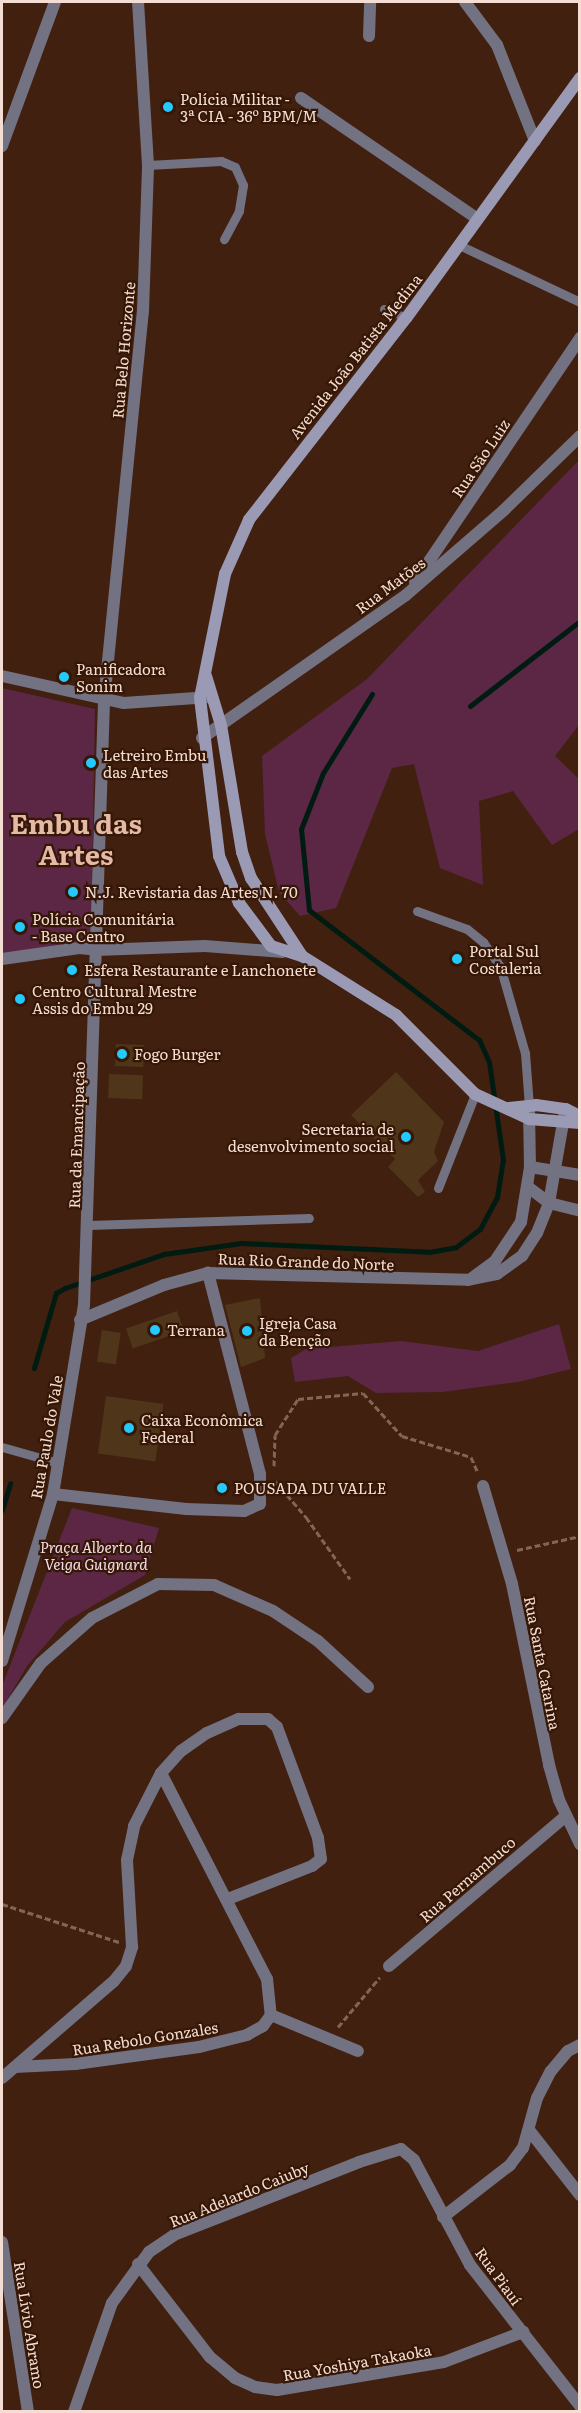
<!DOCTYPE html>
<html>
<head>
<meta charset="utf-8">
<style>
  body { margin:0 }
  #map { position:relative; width:581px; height:2413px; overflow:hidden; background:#412010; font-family:Literata,serif }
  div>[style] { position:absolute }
  .green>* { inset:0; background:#5b2745 }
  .stream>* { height:5px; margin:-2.5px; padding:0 2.5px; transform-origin:2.5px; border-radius:2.5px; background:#001b11 }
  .building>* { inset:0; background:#4f3519; transform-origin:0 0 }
  .path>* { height:3px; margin-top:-1.5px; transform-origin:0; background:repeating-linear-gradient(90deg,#826557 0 6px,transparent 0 9px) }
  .service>* { height:9px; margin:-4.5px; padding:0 4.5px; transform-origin:4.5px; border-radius:4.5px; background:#727282 }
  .pedestrian>* { height:12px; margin:-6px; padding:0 6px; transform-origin:6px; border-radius:6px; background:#727282 }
  .minor>* { height:12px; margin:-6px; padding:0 6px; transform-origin:6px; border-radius:6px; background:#727282 }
  .tertiary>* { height:12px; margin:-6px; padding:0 6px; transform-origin:6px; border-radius:6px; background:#727282 }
  .secondary>* { height:12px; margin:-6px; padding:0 6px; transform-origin:6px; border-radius:6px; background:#9b9ab5 }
  .dots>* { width:16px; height:16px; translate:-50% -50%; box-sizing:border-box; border:3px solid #361706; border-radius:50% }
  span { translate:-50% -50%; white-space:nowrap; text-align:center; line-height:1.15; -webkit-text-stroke:4.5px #361706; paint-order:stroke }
  .poi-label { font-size:15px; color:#f4ded3 }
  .left { translate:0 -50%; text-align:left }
  .right { translate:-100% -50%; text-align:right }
  .street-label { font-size:15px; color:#f4ded3 }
  .park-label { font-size:15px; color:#f3dde8; font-style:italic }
  .town-label { font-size:27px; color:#e4baa6; font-weight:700 }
  .frame { position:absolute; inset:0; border:3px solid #f4ded3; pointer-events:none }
</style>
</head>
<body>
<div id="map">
  <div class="green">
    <div style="clip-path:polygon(579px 460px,579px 725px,555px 756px,579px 779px,579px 829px,552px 845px,513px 791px,479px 801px,483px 885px,440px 868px,414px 764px,392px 768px,336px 908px,300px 916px,279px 892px,265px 834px,262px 756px,367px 679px)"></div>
    <div style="clip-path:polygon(2px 688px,95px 709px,91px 942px,2px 953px)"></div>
    <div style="clip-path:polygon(559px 1324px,571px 1369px,518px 1382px,442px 1392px,376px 1393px,348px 1376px,295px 1382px,291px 1358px,306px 1349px,401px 1341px,478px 1351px)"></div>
    <div style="clip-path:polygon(72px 1508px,159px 1528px,145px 1575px,65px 1622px,27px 1666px,2px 1709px,2px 1686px)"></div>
  </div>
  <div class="stream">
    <div style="left:470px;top:706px;width:139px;rotate:-37.7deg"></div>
    <div style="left:34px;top:1368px;width:78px;rotate:-73.7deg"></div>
    <div style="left:56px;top:1293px;width:10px;rotate:-29deg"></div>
    <div style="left:65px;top:1288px;width:105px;rotate:-19deg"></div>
    <div style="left:164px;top:1254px;width:78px;rotate:-8.1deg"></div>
    <div style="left:241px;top:1243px;width:188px;rotate:2.7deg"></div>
    <div style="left:429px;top:1252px;width:27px;rotate:-10deg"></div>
    <div style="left:456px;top:1247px;width:30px;rotate:-37deg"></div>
    <div style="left:480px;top:1229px;width:36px;rotate:-62deg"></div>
    <div style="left:497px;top:1197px;width:37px;rotate:-81deg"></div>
    <div style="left:503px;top:1160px;width:99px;rotate:-98.1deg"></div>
    <div style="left:489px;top:1062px;width:24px;rotate:-114deg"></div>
    <div style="left:479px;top:1040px;width:214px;rotate:-142.6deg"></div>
    <div style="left:309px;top:910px;width:81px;rotate:-95.6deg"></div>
    <div style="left:301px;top:829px;width:60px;rotate:-68.6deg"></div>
    <div style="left:323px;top:773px;width:93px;rotate:-58.2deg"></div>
    <div style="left:2px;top:1510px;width:28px;rotate:-73deg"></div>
  </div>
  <div class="building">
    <div style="left:116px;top:1044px;width:28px;height:22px;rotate:2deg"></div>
    <div style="clip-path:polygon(396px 1072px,444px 1122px,434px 1152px,438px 1161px,418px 1180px,425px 1192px,418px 1197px,388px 1167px,395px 1159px,351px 1115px)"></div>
    <div style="left:109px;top:1074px;width:34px;height:24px;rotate:2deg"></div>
    <div style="clip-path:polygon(260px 1298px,265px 1358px,241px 1367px,225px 1305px)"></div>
    <div style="left:177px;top:1311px;width:21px;height:54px;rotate:71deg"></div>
    <div style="left:102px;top:1330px;width:19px;height:32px;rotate:9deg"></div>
    <div style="left:106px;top:1396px;width:58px;height:58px;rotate:8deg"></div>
  </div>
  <div class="path">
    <div style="left:274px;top:1466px;width:31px;rotate:-88deg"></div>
    <div style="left:275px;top:1435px;width:43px;rotate:-57.4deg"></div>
    <div style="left:298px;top:1399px;width:65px;rotate:-5.3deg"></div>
    <div style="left:363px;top:1393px;width:58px;rotate:47.8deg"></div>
    <div style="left:402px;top:1436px;width:72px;rotate:16.9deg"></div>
    <div style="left:471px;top:1457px;width:17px;rotate:66deg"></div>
    <div style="left:275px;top:1481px;width:48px;rotate:49.3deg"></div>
    <div style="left:306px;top:1517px;width:76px;rotate:54.6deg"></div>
    <div style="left:517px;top:1550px;width:65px;rotate:-12.5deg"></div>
    <div style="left:2px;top:1904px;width:123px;rotate:18deg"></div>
    <div style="left:338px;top:2027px;width:65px;rotate:-50deg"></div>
  </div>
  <div class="service">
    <div style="left:148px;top:165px;width:73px;rotate:-3.1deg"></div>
    <div style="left:221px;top:161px;width:15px;rotate:23deg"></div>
    <div style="left:235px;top:167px;width:20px;rotate:66deg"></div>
    <div style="left:243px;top:185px;width:26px;rotate:99deg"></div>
    <div style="left:239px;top:211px;width:32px;rotate:118deg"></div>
    <div style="left:459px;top:245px;width:134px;rotate:25.2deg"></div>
    <div style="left:384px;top:309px;width:24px;rotate:22deg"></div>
    <div style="left:417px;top:911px;width:53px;rotate:19.8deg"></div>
    <div style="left:467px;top:929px;width:21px;rotate:39deg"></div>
    <div style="left:483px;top:942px;width:29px;rotate:55deg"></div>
    <div style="left:500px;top:966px;width:91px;rotate:74deg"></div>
    <div style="left:525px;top:1053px;width:53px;rotate:85.7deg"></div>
    <div style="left:438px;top:1188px;width:101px;rotate:-68.5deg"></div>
    <div style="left:88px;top:1225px;width:221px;rotate:-1.8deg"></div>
    <div style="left:2px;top:1447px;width:59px;rotate:15.7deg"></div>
  </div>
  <div class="pedestrian">
    <div style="left:2px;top:959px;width:78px;rotate:-8.1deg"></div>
    <div style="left:79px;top:948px;width:18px;rotate:6deg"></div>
  </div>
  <div class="minor">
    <div style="left:465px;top:2px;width:54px;rotate:53.3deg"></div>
    <div style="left:497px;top:45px;width:103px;rotate:68.4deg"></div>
    <div style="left:369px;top:36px;width:34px;rotate:-88deg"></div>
    <div style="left:301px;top:98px;width:214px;rotate:34.4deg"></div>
    <div style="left:2px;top:146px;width:153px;rotate:-69.8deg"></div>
    <div style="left:415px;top:582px;width:295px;rotate:-55.9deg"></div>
    <div style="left:2px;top:676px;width:125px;rotate:12.5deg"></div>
    <div style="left:124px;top:703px;width:86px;rotate:-4deg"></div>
    <div style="left:202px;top:738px;width:249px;rotate:-35deg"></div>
    <div style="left:406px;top:595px;width:130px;rotate:-40.9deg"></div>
    <div style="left:504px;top:510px;width:106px;rotate:-44.2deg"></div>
    <div style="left:97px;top:950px;width:108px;rotate:-2.1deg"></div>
    <div style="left:205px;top:946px;width:78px;rotate:4.4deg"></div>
    <div style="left:530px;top:1167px;width:51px;rotate:9.1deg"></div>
    <div style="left:528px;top:1187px;width:26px;rotate:37deg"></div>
    <div style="left:549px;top:1203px;width:32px;rotate:14deg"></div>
    <div style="left:472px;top:1278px;width:29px;rotate:-36deg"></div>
    <div style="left:495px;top:1261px;width:47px;rotate:-56.3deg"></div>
    <div style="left:521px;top:1222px;width:56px;rotate:-80.7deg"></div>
    <div style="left:530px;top:1167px;width:58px;rotate:-91deg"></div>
    <div style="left:80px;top:1320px;width:91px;rotate:-22.6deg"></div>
    <div style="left:164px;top:1285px;width:46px;rotate:-15.3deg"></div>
    <div style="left:208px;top:1273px;width:260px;rotate:1.5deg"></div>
    <div style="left:468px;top:1280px;width:30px;rotate:-12deg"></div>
    <div style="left:497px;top:1274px;width:31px;rotate:-36deg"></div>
    <div style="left:522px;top:1256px;width:27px;rotate:-57deg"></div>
    <div style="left:537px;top:1233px;width:32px;rotate:-68deg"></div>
    <div style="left:549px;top:1203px;width:93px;rotate:-80.1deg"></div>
    <div style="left:483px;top:1486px;width:102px;rotate:73.5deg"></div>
    <div style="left:512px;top:1584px;width:185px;rotate:78.4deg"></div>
    <div style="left:549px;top:1765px;width:36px;rotate:74deg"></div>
    <div style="left:559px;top:1800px;width:49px;rotate:64.5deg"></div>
    <div style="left:53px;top:1494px;width:134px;rotate:6.4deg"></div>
    <div style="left:186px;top:1509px;width:58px;rotate:2deg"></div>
    <div style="left:244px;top:1511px;width:17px;rotate:-24deg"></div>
    <div style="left:260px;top:1504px;width:30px;rotate:-90deg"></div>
    <div style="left:260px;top:1474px;width:208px;rotate:-104.5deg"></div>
    <div style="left:2px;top:1718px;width:67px;rotate:-54.7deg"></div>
    <div style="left:41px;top:1663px;width:68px;rotate:-41.4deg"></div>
    <div style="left:92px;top:1618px;width:74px;rotate:-27.3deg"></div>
    <div style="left:158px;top:1584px;width:56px;rotate:1deg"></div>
    <div style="left:214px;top:1585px;width:64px;rotate:23.8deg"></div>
    <div style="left:273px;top:1611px;width:54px;rotate:33.7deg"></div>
    <div style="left:318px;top:1641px;width:68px;rotate:42.6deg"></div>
    <div style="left:161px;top:1773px;width:30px;rotate:-48deg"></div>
    <div style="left:181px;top:1751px;width:32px;rotate:-35deg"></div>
    <div style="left:207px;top:1733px;width:35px;rotate:-24deg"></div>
    <div style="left:239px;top:1719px;width:29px"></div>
    <div style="left:268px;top:1719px;width:12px;rotate:42deg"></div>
    <div style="left:277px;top:1727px;width:118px;rotate:69.7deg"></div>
    <div style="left:318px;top:1838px;width:21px;rotate:82deg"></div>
    <div style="left:321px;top:1859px;width:11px;rotate:142deg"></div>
    <div style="left:312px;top:1866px;width:90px;rotate:158.6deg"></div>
    <div style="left:389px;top:1966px;width:232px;rotate:-40.3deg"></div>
    <div style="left:271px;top:2015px;width:94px;rotate:22.5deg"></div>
    <div style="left:2px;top:2078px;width:148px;rotate:-40.9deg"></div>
    <div style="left:114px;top:1981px;width:19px;rotate:-51deg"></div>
    <div style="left:126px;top:1966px;width:20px;rotate:-72deg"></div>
    <div style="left:132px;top:1947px;width:87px;rotate:-93.3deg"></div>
    <div style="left:127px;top:1860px;width:35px;rotate:-78deg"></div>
    <div style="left:134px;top:1826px;width:59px;rotate:-63deg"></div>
    <div style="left:161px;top:1773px;width:232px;rotate:62.8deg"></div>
    <div style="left:267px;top:1979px;width:36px;rotate:84deg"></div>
    <div style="left:271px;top:2015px;width:14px;rotate:126deg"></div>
    <div style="left:263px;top:2026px;width:18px;rotate:151deg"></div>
    <div style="left:247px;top:2035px;width:49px;rotate:166deg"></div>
    <div style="left:199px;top:2047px;width:125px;rotate:172.2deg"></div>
    <div style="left:75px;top:2064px;width:60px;rotate:177.1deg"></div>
    <div style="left:529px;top:2130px;width:83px;rotate:51.9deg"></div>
    <div style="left:443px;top:2217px;width:85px;rotate:-37.8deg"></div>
    <div style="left:510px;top:2165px;width:21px;rotate:-53deg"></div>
    <div style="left:523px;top:2148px;width:52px;rotate:-74.4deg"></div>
    <div style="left:537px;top:2098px;width:30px;rotate:-63deg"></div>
    <div style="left:551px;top:2071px;width:26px;rotate:-50deg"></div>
    <div style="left:568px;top:2051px;width:13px;rotate:-27deg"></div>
    <div style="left:2px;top:2242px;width:172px;rotate:81.3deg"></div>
    <div style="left:138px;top:2264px;width:118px;rotate:52.3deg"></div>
    <div style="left:210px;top:2357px;width:33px;rotate:40deg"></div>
    <div style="left:235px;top:2378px;width:22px;rotate:24deg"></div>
    <div style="left:255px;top:2387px;width:22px;rotate:8deg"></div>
    <div style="left:277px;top:2390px;width:169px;rotate:-9.5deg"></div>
    <div style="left:444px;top:2362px;width:85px;rotate:-20.8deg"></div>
    <div style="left:74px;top:2412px;width:115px;rotate:-70.8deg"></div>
    <div style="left:112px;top:2303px;width:63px;rotate:-54deg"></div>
    <div style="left:149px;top:2252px;width:30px;rotate:-34deg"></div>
    <div style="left:174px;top:2235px;width:199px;rotate:-21.5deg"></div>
    <div style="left:359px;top:2162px;width:44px;rotate:-17.2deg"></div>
    <div style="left:401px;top:2149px;width:17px;rotate:40deg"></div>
    <div style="left:414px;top:2160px;width:119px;rotate:61.9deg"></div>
    <div style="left:470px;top:2265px;width:179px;rotate:52deg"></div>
  </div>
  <div class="tertiary">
    <div style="left:2px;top:1661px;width:175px;rotate:-73deg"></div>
    <div style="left:53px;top:1494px;width:192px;rotate:-80.7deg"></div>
    <div style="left:84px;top:1305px;width:604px;rotate:-88.1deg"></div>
    <div style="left:104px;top:701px;width:392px;rotate:-84.3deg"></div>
    <div style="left:143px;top:311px;width:146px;rotate:-88deg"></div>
    <div style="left:148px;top:165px;width:163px;rotate:-93.5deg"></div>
  </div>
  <div class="secondary">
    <div style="left:580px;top:78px;width:296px;rotate:125.9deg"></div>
    <div style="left:406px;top:318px;width:256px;rotate:127.9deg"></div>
    <div style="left:249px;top:520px;width:59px;rotate:114deg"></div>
    <div style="left:225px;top:574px;width:126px;rotate:101.4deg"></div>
    <div style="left:200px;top:698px;width:159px;rotate:83.1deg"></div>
    <div style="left:219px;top:856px;width:51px;rotate:66.9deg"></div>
    <div style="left:239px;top:903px;width:54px;rotate:53.3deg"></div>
    <div style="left:271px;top:946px;width:33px;rotate:18deg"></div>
    <div style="left:302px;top:956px;width:111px;rotate:32.1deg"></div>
    <div style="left:396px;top:1015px;width:112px;rotate:45deg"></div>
    <div style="left:475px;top:1094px;width:60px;rotate:24.8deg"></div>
    <div style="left:529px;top:1119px;width:51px;rotate:4.5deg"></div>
    <div style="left:206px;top:676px;width:51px;rotate:73deg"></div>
    <div style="left:221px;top:725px;width:129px;rotate:80.6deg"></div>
    <div style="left:242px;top:852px;width:28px;rotate:71deg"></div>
    <div style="left:251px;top:878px;width:93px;rotate:56.8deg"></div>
    <div style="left:509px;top:1108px;width:27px;rotate:-6deg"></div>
    <div style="left:536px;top:1105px;width:30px;rotate:8deg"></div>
    <div style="left:566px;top:1109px;width:16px;rotate:27deg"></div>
  </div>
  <div class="dots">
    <div style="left:168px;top:107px;background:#24c9fe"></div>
    <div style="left:64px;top:677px;background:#24c9fe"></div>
    <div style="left:91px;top:763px;background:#24c9fe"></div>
    <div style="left:73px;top:892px;background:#24c9fe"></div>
    <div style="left:20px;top:927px;background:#24c9fe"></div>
    <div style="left:457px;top:959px;background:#24c9fe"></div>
    <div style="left:72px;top:970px;background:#24c9fe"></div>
    <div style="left:20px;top:999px;background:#24c9fe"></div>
    <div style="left:122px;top:1054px;background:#24c9fe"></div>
    <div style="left:406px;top:1137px;background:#24c9fe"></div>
    <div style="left:155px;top:1330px;background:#24c9fe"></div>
    <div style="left:247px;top:1331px;background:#24c9fe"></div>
    <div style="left:129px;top:1428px;background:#24c9fe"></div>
    <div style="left:222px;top:1488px;background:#24c9fe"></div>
  </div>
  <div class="poi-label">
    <span class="left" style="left:180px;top:107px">Polícia Militar -<br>3ª CIA - 36º BPM/M</span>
    <span class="left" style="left:76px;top:677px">Panificadora<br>Sonim</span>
    <span class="left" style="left:103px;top:763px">Letreiro Embu<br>das Artes</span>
    <span class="left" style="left:85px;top:892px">N.J. Revistaria das Artes N. 70</span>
    <span class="left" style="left:32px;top:927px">Polícia Comunitária<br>- Base Centro</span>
    <span class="left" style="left:469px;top:959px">Portal Sul<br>Costaleria</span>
    <span class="left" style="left:84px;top:970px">Esfera Restaurante e Lanchonete</span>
    <span class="left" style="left:32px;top:999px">Centro Cultural Mestre<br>Assis do Embu 29</span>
    <span class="left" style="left:134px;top:1054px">Fogo Burger</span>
    <span class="right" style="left:394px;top:1137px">Secretaria de<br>desenvolvimento social</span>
    <span class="left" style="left:259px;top:1331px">Igreja Casa<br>da Benção</span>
    <span class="left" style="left:167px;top:1330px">Terrana</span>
    <span class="left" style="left:141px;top:1428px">Caixa Econômica<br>Federal</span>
    <span class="left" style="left:234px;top:1488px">POUSADA DU VALLE</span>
  </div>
  <div class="street-label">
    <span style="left:123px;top:350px;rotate:-85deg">Rua Belo Horizonte</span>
    <span style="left:355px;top:356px;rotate:-52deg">Avenida João Batista Medina</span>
    <span style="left:480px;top:458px;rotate:-56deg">Rua São Luiz</span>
    <span style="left:390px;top:585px;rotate:-37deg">Rua Matões</span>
    <span style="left:76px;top:1135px;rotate:-88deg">Rua da Emancipação</span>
    <span style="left:306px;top:1261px;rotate:2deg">Rua Rio Grande do Norte</span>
    <span style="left:46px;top:1437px;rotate:-80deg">Rua Paulo do Vale</span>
    <span style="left:543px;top:1663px;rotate:79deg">Rua Santa Catarina</span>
    <span style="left:467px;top:1879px;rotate:-41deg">Rua Pernambuco</span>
    <span style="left:145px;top:2038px;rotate:-9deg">Rua Rebolo Gonzales</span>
    <span style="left:239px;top:2194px;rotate:-22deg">Rua Adelardo Caiuby</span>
    <span style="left:499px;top:2276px;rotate:54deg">Rua Piauí</span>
    <span style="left:30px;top:2325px;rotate:81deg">Rua Lívio Abramo</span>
    <span style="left:357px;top:2362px;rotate:-10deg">Rua Yoshiya Takaoka</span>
  </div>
  <div class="park-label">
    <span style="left:96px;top:1555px">Praça Alberto da<br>Veiga Guignard</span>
  </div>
  <div class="town-label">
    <span style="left:76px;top:838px">Embu das<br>Artes</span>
  </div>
  <div class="frame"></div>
</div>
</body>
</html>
